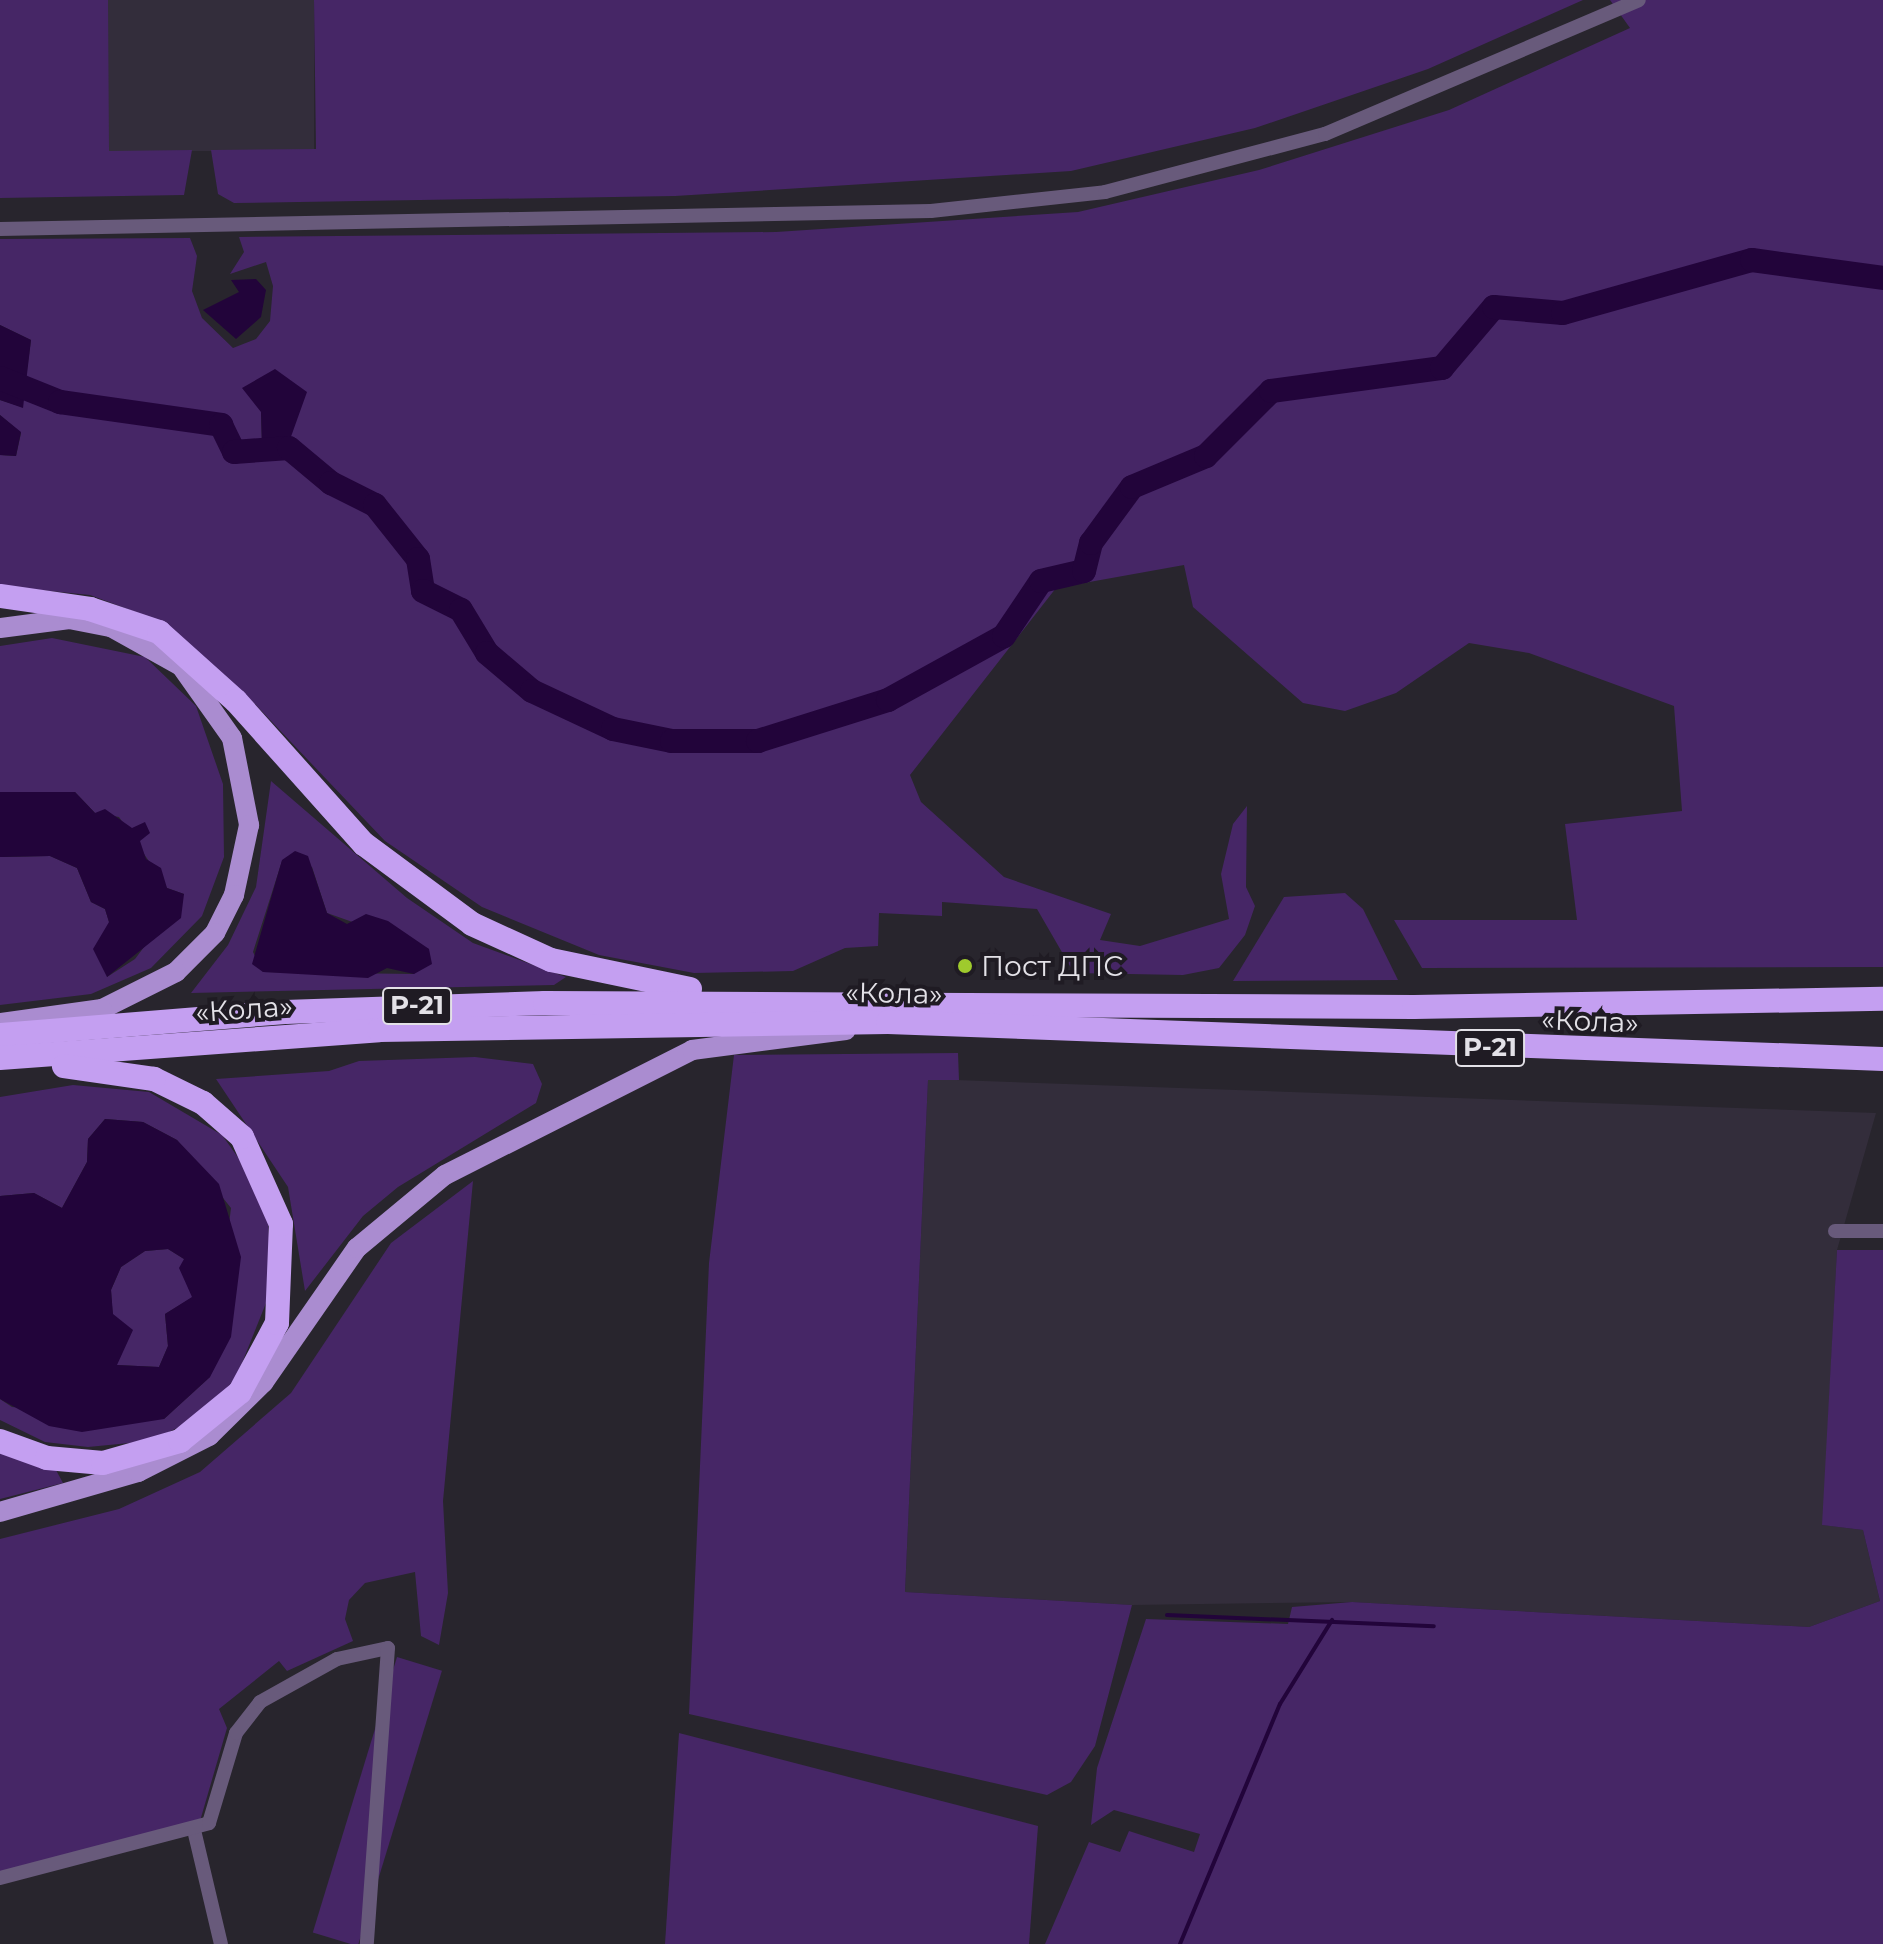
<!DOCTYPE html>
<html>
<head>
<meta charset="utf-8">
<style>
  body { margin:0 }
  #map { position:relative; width:1883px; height:1944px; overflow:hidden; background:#28252d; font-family:Montserrat,sans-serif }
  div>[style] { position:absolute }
  .built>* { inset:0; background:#332d3b; transform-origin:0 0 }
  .green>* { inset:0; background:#462666; transform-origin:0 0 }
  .water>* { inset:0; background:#22043a }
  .stream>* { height:4px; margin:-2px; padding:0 2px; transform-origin:2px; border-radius:2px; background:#22043a }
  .river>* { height:24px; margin:-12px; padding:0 12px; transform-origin:12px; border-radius:12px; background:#22043a }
  .street>* { height:14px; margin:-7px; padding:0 7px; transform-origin:7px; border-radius:7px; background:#685a7b }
  .primary>* { height:20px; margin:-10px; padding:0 10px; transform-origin:10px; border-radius:10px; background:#aa8cd0 }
  .highway>* { height:24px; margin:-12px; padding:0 12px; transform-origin:12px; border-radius:12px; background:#c49ff1 }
  .dots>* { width:22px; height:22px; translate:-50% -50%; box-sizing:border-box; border:4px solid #1f1b23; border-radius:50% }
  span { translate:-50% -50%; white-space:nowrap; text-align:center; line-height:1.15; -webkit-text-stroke:8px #1f1b23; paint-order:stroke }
  .shield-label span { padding:2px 6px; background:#1f1b23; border:2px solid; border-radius:6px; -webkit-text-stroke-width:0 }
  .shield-label { font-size:26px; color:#e3e1e7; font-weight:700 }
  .poi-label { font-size:28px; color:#e3e1e7 }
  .left { translate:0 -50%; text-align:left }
  .street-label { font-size:28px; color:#e3e1e7 }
</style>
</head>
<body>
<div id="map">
  <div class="built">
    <div style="left:108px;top:0;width:206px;height:151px"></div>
    <div style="clip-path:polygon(928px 1079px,1876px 1113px,1837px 1250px,1823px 1525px,1863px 1530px,1880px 1601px,1809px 1627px,1352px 1602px,1132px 1605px,905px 1592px)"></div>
  </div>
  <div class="green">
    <div style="clip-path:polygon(0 0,108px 0,109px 151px,192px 150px,184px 195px,0 198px)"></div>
    <div style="clip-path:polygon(314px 0,1583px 0,1428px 69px,1255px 128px,1071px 171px,675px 196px,234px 203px,218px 194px,211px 150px,316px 149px)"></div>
    <div style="clip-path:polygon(evenodd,1610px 0,1883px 0,1883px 967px,1422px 968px,1394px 920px,1577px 920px,1565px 824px,1682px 811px,1674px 706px,1529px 653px,1469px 643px,1396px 693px,1345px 711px,1303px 703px,1193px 607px,1184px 565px,1056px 588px,910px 775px,921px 802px,1004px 877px,1111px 914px,1100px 940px,1140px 946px,1229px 919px,1221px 874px,1233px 824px,1247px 806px,1246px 887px,1255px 906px,1245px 935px,1219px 968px,1183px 975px,1074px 973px,1037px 909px,942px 902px,942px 916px,879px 913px,878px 946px,845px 948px,793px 971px,694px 973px,599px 955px,482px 907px,385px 841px,252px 701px,149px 617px,90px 595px,0 586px,0 455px,16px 456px,21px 433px,0 415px,0 400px,22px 407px,31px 340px,0 325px,0 239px,190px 238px,197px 256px,192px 291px,202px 318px,233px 348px,256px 339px,270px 321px,273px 286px,266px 262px,230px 274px,244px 252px,239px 237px,776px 232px,1078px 212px,1259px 170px,1449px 110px,1630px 28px,1610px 0,261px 411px,283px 459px,262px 446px,261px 411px)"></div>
    <div style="clip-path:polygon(52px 638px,145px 657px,196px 706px,223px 784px,224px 857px,202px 916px,151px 968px,91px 994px,0 1005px,0 857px,50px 856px,77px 868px,91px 902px,105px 909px,109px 922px,107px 977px,135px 959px,184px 894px,167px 888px,119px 817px,95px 813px,75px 792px,0 792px,0 646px)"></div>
    <div style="clip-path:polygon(evenodd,271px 781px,407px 898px,473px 943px,566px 977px,554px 985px,191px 993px,228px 945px,256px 887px,271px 781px,282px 861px,312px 867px,327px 913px,429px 949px,414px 974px,263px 972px,253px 952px,282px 861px)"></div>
    <div style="clip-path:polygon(1345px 893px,1363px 909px,1398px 980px,1233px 981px,1284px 897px)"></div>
    <div style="clip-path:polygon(958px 1053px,959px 1080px,928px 1080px,905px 1592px,1132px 1605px,1095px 1746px,1071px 1782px,1047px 1795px,689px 1714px,709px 1263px,734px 1055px)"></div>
    <div style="clip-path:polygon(475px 1057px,533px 1064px,542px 1084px,536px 1103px,398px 1187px,363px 1216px,305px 1291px,288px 1187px,216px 1079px,329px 1071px,359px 1061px)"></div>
    <div style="clip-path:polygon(73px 1085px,149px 1092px,222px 1135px,252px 1177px,268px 1221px,272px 1288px,236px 1378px,200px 1417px,150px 1441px,88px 1447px,45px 1442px,0 1420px,0 1399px,12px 1407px,164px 1419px,210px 1377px,231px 1208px,177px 1140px,143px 1122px,105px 1119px,88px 1139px,87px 1162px,62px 1208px,34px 1193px,0 1196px,0 1097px)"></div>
    <div style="clip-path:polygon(473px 1181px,443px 1501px,448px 1593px,439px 1645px,421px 1636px,415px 1572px,365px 1583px,349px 1600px,345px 1619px,353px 1641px,287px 1671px,279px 1661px,219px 1709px,227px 1728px,200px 1821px,0 1875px,0 1539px,119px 1509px,200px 1472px,291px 1393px,391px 1243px)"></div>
    <div style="clip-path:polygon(168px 1249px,184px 1259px,193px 1297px,165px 1314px,168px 1346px,159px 1367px,116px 1365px,111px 1290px,121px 1267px,145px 1251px)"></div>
    <div style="clip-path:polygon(1837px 1250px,1883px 1250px,1883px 1944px,1045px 1944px,1089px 1842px,1120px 1852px,1129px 1831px,1194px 1852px,1200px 1834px,1114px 1810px,1091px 1825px,1097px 1768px,1146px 1619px,1288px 1624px,1292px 1607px,1352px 1602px,1809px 1627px,1880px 1601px,1863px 1530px,1822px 1525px)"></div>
    <div style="clip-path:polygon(0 1451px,56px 1470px,63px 1483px,0 1499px)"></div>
    <div style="left:397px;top:1657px;width:47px;height:288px;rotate:17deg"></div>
    <div style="clip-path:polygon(679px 1733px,1038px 1826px,1029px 1944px,665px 1944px)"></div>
  </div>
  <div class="water">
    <div style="clip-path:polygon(231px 280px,256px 279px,266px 290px,261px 317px,236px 339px,203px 310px,239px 292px)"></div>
    <div style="clip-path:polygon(0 325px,31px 340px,23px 408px,0 400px)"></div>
    <div style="clip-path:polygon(275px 369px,307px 392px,283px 459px,262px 446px,261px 412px,242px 388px)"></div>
    <div style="clip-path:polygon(0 415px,21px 432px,16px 456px,0 455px)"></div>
    <div style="clip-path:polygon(0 792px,75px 792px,95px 813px,105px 809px,132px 828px,145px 822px,150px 833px,140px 841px,146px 859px,161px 868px,167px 888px,184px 894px,181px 918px,107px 977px,93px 949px,109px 922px,105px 909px,91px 902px,77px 868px,50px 856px,0 857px)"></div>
    <div style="clip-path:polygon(295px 851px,308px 856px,327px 913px,347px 924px,366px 914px,388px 921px,429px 949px,432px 964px,414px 974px,387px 968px,368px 978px,263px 972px,252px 964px,282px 860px)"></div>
    <div style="clip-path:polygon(evenodd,105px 1119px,143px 1122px,177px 1140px,219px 1184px,241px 1257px,231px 1337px,210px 1377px,164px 1419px,82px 1432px,49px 1426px,0 1399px,0 1196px,34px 1193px,62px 1208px,87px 1162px,88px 1139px,105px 1119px,168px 1249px,184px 1259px,179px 1268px,192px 1297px,165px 1314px,168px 1346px,159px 1367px,117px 1365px,133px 1330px,113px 1314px,111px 1290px,121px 1267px,145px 1251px,168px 1249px)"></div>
  </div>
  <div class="stream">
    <div style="left:1167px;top:1615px;width:267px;rotate:2.4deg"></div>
    <div style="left:1180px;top:1944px;width:260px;rotate:-67.4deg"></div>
    <div style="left:1280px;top:1704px;width:99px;rotate:-58.2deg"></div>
  </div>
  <div class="river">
    <div style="left:0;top:378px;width:65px;rotate:21.8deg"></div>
    <div style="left:60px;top:402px;width:163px;rotate:8.1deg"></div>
    <div style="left:221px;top:425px;width:30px;rotate:64deg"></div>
    <div style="left:234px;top:452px;width:55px;rotate:-4.2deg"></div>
    <div style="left:289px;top:448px;width:55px;rotate:39.8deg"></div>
    <div style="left:331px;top:483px;width:49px;rotate:26.6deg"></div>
    <div style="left:375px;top:505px;width:69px;rotate:51.5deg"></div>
    <div style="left:418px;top:559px;width:32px;rotate:81deg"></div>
    <div style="left:423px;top:591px;width:42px;rotate:26.6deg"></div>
    <div style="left:461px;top:610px;width:50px;rotate:58.8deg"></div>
    <div style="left:487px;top:653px;width:59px;rotate:40.2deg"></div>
    <div style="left:532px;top:691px;width:89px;rotate:25.1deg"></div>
    <div style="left:613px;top:729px;width:60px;rotate:11.5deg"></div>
    <div style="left:672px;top:741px;width:86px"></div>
    <div style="left:758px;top:741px;width:136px;rotate:-17.5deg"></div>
    <div style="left:888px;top:700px;width:132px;rotate:-28.9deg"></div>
    <div style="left:1004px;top:636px;width:66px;rotate:-56.1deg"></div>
    <div style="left:1041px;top:581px;width:44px;rotate:-13.1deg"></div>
    <div style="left:1084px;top:571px;width:29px;rotate:-76deg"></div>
    <div style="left:1091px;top:543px;width:69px;rotate:-53.8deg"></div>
    <div style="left:1132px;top:487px;width:80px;rotate:-22.7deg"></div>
    <div style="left:1206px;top:456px;width:92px;rotate:-45deg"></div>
    <div style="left:1271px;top:391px;width:173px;rotate:-7.7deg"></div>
    <div style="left:1442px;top:368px;width:80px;rotate:-49.6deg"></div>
    <div style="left:1494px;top:307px;width:69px;rotate:5deg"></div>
    <div style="left:1563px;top:313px;width:196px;rotate:-15.7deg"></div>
    <div style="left:1752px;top:260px;width:132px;rotate:7.8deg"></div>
  </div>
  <div class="street">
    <div style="left:0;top:229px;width:931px;rotate:-1.11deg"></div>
    <div style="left:931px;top:211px;width:175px;rotate:-6.2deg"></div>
    <div style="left:1105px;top:192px;width:228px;rotate:-14.8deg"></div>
    <div style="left:1325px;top:134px;width:341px;rotate:-23.1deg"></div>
    <div style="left:1835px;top:1231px;width:48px"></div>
    <div style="left:194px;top:1830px;width:117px;rotate:76.7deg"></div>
    <div style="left:0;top:1878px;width:216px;rotate:-14.7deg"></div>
    <div style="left:209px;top:1823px;width:94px;rotate:-73.3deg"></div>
    <div style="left:236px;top:1733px;width:39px;rotate:-52deg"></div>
    <div style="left:260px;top:1702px;width:88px;rotate:-29.2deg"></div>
    <div style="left:337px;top:1659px;width:52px;rotate:-12.2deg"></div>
    <div style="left:388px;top:1648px;width:297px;rotate:94.1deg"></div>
  </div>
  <div class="primary">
    <div style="left:0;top:628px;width:70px;rotate:-7.4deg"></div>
    <div style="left:69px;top:619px;width:43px;rotate:10.8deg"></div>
    <div style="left:111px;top:627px;width:80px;rotate:29.1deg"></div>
    <div style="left:181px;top:666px;width:88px;rotate:54.7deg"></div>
    <div style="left:232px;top:738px;width:89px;rotate:78.9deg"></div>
    <div style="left:249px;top:825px;width:72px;rotate:102.1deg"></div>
    <div style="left:234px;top:895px;width:42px;rotate:116.6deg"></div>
    <div style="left:215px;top:933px;width:55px;rotate:135deg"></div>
    <div style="left:176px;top:972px;width:83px;rotate:153.4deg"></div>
    <div style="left:102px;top:1009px;width:103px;rotate:172.2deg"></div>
    <div style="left:0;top:1512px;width:144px;rotate:-16.2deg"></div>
    <div style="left:138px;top:1472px;width:80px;rotate:-26.9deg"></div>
    <div style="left:209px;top:1436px;width:76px;rotate:-44.5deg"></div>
    <div style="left:263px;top:1383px;width:165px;rotate:-55.2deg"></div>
    <div style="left:357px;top:1248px;width:114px;rotate:-39.7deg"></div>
    <div style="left:445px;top:1175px;width:277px;rotate:-26.8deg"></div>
    <div style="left:692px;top:1050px;width:155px;rotate:-7.4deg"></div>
  </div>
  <div class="highway">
    <div style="left:0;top:596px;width:91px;rotate:8.2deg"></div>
    <div style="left:90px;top:609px;width:73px;rotate:18.4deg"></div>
    <div style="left:159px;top:632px;width:103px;rotate:41.9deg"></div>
    <div style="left:236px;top:701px;width:192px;rotate:48.2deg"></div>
    <div style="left:364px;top:844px;width:134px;rotate:36.5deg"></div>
    <div style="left:472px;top:924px;width:87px;rotate:24.5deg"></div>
    <div style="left:551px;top:960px;width:142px;rotate:11.8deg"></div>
    <div style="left:0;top:1035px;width:286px;rotate:-4.6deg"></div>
    <div style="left:285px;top:1012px;width:260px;rotate:-2deg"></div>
    <div style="left:545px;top:1003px;width:869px;rotate:0.26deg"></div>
    <div style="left:1414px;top:1007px;width:469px;rotate:-1deg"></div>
    <div style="left:0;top:1058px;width:380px;rotate:-4.2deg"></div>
    <div style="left:379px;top:1030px;width:509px;rotate:-0.9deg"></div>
    <div style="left:888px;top:1022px;width:996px;rotate:2.13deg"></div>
    <div style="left:0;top:1441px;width:50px;rotate:19.9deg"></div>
    <div style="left:47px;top:1458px;width:56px;rotate:5.1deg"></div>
    <div style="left:103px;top:1463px;width:80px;rotate:-15.9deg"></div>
    <div style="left:180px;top:1441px;width:77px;rotate:-39.2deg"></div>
    <div style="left:240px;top:1392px;width:78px;rotate:-61.8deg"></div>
    <div style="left:277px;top:1323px;width:99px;rotate:-87.7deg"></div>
    <div style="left:281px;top:1224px;width:95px;rotate:-114.1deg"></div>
    <div style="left:242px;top:1137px;width:52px;rotate:-138.9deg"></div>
    <div style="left:203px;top:1103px;width:55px;rotate:-153.9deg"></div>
    <div style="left:154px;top:1079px;width:91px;rotate:-171.8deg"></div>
  </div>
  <div class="dots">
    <div style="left:965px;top:966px;background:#9fca2d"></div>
  </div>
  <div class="shield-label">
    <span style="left:417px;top:1006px">Р-21</span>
    <span style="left:1490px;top:1048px">Р-21</span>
  </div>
  <div class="poi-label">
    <span class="left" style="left:981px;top:966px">Пост ДПС</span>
  </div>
  <div class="street-label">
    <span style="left:894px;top:993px;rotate:1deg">«Кола»</span>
    <span style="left:244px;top:1009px;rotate:-4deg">«Кола»</span>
    <span style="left:1590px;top:1021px;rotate:2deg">«Кола»</span>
  </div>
</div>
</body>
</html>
